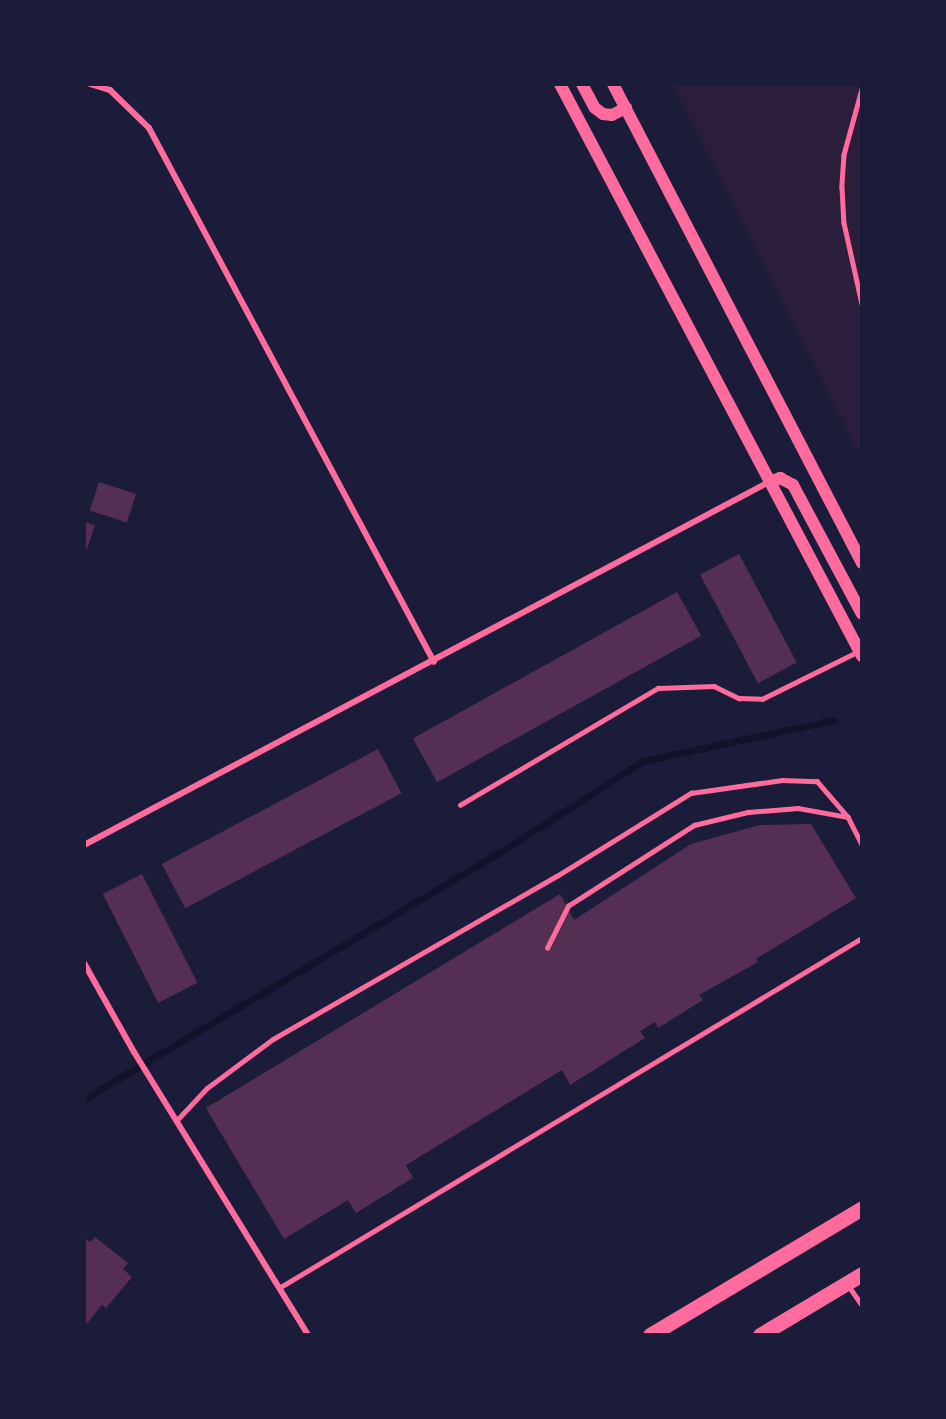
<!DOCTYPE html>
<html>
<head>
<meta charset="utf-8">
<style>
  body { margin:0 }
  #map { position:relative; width:946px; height:1419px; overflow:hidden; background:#1b1b3a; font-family:"IBM Plex Sans",sans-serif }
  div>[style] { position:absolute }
  .green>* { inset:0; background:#2a1e3b }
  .stream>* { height:7px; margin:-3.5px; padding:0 3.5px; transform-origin:3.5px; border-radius:3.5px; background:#12122b }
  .building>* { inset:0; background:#542f53; transform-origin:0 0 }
  .service>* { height:4.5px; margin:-2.25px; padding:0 2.25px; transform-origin:2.25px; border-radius:2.25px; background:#ff6b9d }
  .minor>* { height:6px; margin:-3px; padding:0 3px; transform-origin:3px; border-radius:3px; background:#ff6b9d }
  .secondary>* { height:12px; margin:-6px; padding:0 6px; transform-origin:6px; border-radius:6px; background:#ff6b9d }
  .primary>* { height:15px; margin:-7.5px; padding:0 7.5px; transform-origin:7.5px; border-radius:7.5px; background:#ff6b9d }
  span { translate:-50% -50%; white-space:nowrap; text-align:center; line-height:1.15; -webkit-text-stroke:4.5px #1b1b3a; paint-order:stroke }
  .frame { position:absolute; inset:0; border:86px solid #1b1b3a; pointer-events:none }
</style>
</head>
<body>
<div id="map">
  <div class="green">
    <div style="clip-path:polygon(672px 84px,862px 84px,862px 458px)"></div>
  </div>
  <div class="stream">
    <div style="left:84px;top:1099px;width:482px;rotate:-30.7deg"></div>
    <div style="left:499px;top:853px;width:171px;rotate:-32.6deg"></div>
    <div style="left:643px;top:761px;width:195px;rotate:-12.1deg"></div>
  </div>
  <div class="building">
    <div style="left:99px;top:482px;width:39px;height:30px;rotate:18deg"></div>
    <div style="clip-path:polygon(84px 522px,95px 525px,84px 557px)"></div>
    <div style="left:739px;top:554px;width:123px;height:44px;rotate:62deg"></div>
    <div style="left:677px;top:592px;width:50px;height:302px;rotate:61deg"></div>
    <div style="left:378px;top:749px;width:50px;height:245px;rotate:62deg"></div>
    <div style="clip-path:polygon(811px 824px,856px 898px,756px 959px,758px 962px,699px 995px,703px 1000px,658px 1028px,655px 1022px,640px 1031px,645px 1038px,570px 1085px,562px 1070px,406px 1165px,413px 1178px,356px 1213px,348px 1200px,284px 1239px,206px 1108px,560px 894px,574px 920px,691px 844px,760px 825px)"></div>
    <div style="left:142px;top:874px;width:122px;height:44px;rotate:63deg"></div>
    <div style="clip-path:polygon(84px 1237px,90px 1242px,95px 1237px,128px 1263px,123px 1269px,132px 1277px,106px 1308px,102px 1305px,84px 1327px)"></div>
  </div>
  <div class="service">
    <div style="left:862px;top:89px;width:68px;rotate:105.3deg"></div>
    <div style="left:844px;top:155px;width:32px;rotate:94deg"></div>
    <div style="left:842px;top:187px;width:36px;rotate:87deg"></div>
    <div style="left:844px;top:223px;width:83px;rotate:77.5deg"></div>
    <div style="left:460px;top:805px;width:230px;rotate:-30.6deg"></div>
    <div style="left:658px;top:688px;width:56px;rotate:-2deg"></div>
    <div style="left:714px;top:686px;width:28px;rotate:26deg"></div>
    <div style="left:739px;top:698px;width:23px;rotate:2deg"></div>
    <div style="left:762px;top:699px;width:106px;rotate:-26.3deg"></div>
    <div style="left:547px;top:948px;width:47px;rotate:-63.4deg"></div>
    <div style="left:568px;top:906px;width:150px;rotate:-32.7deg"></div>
    <div style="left:694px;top:825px;width:56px;rotate:-13.5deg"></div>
    <div style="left:748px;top:812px;width:50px;rotate:-4.6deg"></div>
    <div style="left:798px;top:808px;width:51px;rotate:10.2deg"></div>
    <div style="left:176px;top:1121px;width:45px;rotate:-46.8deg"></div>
    <div style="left:207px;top:1088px;width:82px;rotate:-36.6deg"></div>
    <div style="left:273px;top:1039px;width:327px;rotate:-29.9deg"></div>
    <div style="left:557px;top:876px;width:158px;rotate:-31.8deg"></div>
    <div style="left:691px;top:793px;width:92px;rotate:-8.1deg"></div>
    <div style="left:782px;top:780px;width:35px;rotate:2deg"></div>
    <div style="left:817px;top:781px;width:48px;rotate:49.3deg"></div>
    <div style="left:848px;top:817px;width:31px;rotate:63deg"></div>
    <div style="left:848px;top:1285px;width:24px;rotate:55deg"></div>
    <div style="left:279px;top:1288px;width:680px;rotate:-30.98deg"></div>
  </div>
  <div class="minor">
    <div style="left:90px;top:84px;width:21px;rotate:17deg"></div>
    <div style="left:110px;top:90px;width:54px;rotate:44.3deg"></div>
    <div style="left:149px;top:128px;width:605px;rotate:61.91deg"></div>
    <div style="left:84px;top:845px;width:777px;rotate:-27.92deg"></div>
    <div style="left:84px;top:963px;width:102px;rotate:60.7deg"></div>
    <div style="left:134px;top:1052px;width:332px;rotate:58.4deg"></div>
  </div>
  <div class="secondary">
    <div style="left:560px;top:84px;width:647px;rotate:62.17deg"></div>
    <div style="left:582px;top:84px;width:27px;rotate:62deg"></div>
    <div style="left:595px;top:108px;width:10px;rotate:37deg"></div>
    <div style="left:603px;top:114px;width:9px;rotate:6deg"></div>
    <div style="left:612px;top:115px;width:16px;rotate:-27deg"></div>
    <div style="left:613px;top:84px;width:540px;rotate:62.53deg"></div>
    <div style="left:772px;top:481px;width:9px;rotate:-21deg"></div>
    <div style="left:780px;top:478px;width:15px;rotate:28deg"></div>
    <div style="left:793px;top:485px;width:146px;rotate:61.9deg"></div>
  </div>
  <div class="primary">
    <div style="left:650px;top:1335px;width:247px;rotate:-30.9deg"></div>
    <div style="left:760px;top:1335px;width:119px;rotate:-30.9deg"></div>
  </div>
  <div class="frame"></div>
</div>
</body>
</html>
